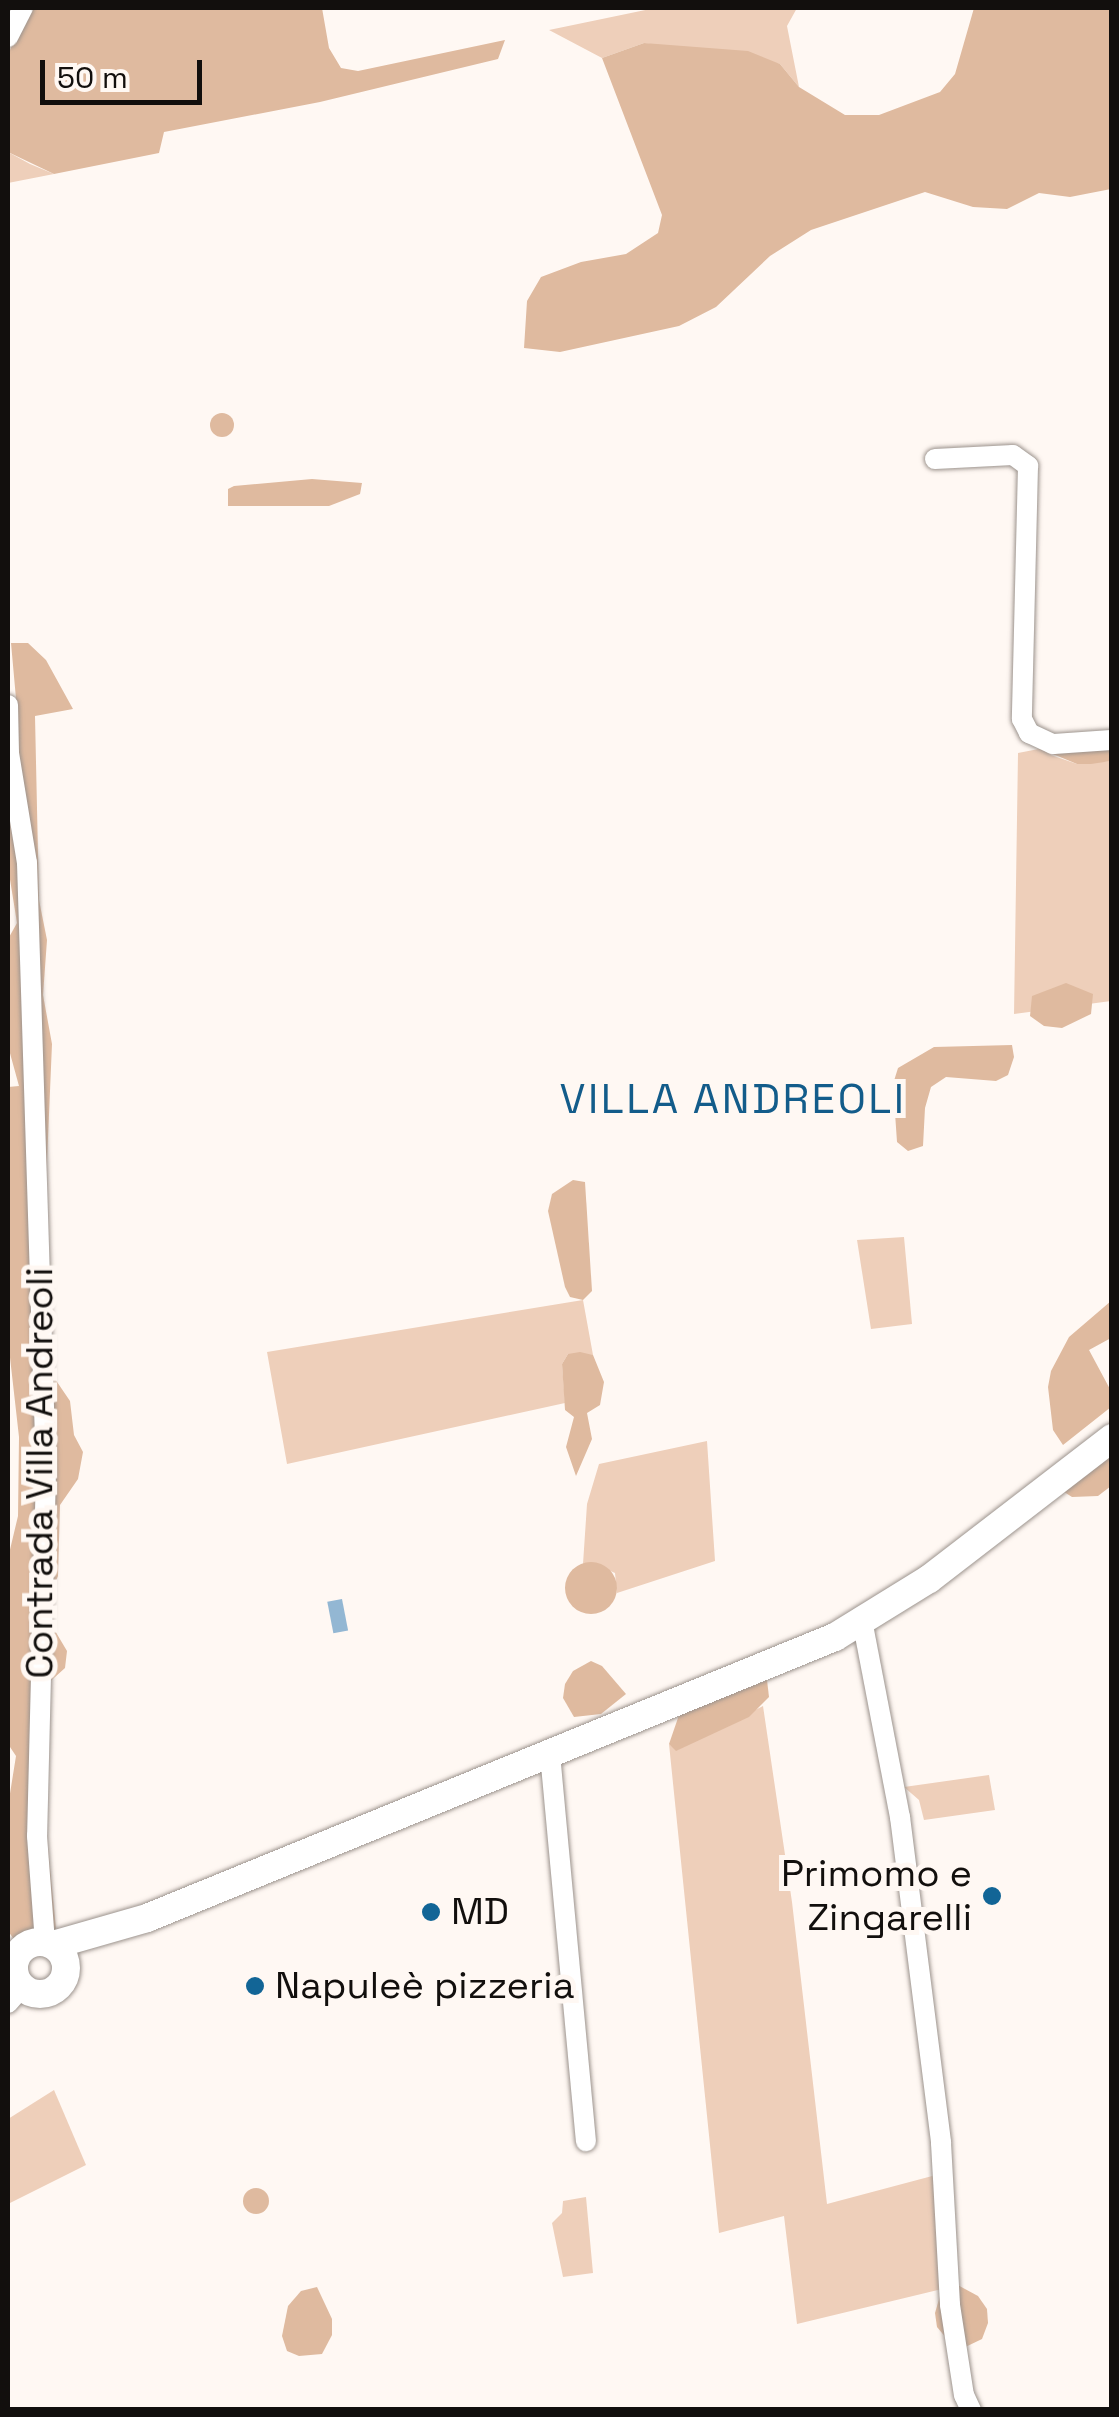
<!DOCTYPE html>
<html>
<head>
<meta charset="utf-8">
<style>
  body { margin:0 }
  #map { position:relative; width:1119px; height:2417px; overflow:hidden; background:#fff8f3; font-family:"Space Grotesk",sans-serif }
  div>[style] { position:absolute }
  .green>* { inset:0; background:#eecfba }
  .forest>* { inset:0; background:#dfba9f }
  .round { border-radius:50% }
  .water>* { inset:0; background:#93b7d3; transform-origin:0 0 }
  .roads { filter:drop-shadow(0 0 2px #9c938d) drop-shadow(0 0 2px #9c938d) }
  .minor>* { height:20px; margin:-10px; padding:0 10px; transform-origin:10px; border-radius:10px; background:#fff }
  .secondary>* { height:28px; margin:-14px; padding:0 14px; transform-origin:14px; border-radius:14px; background:#fff }
  .secondary>.ring { margin:-14px; padding:0; box-sizing:content-box; background:none; border:28px solid #fff; border-radius:50% }
  .dots>* { width:28px; height:28px; translate:-50% -50%; box-sizing:border-box; border:5px solid #fff8f3; border-radius:50% }
  span { translate:-50% -50%; white-space:nowrap; text-align:center; line-height:1.15; -webkit-text-stroke:10px #fff8f3; paint-order:stroke }
  .street-label { font-size:38px; color:#120f0d }
  .poi-label { font-size:38px; color:#120f0d }
  .right { translate:-100% -50%; text-align:right }
  .left { translate:0 -50%; text-align:left }
  .quarter-label { font-size:42px; color:#135c8a; letter-spacing:2.5px }
  .frame { position:absolute; inset:0; border:10px solid #120f0d; pointer-events:none }
  .scale { position:absolute; left:40px; top:60px; width:162px; height:45px; box-sizing:border-box; border:5px solid #120f0d; border-top:0; padding-left:12px; font-size:30px; line-height:35px; white-space:nowrap; color:#120f0d; -webkit-text-stroke:8px #fff8f3; paint-order:stroke }
</style>
</head>
<body>
<div id="map">
  <div class="green">
    <div style="clip-path:polygon(655px 8px,797px 8px,787px 26px,799px 87px,780px 64px,644px 43px,602px 58px,549px 30px)"></div>
    <div style="clip-path:polygon(8px 152px,30px 164px,54px 174px,8px 183px)"></div>
    <div style="clip-path:polygon(1049px 747px,1051px 755px,1077px 764px,1111px 761px,1111px 1001px,1014px 1014px,1018px 753px)"></div>
    <div style="clip-path:polygon(904px 1237px,912px 1324px,871px 1329px,857px 1240px)"></div>
    <div style="clip-path:polygon(583px 1300px,593px 1355px,568px 1354px,562px 1364px,565px 1403px,287px 1464px,267px 1352px)"></div>
    <div style="clip-path:polygon(707px 1441px,715px 1561px,617px 1593px,615px 1573px,592px 1563px,583px 1564px,587px 1504px,599px 1464px)"></div>
    <div style="clip-path:polygon(763px 1706px,792px 1902px,827px 2204px,936px 2175px,942px 2289px,797px 2324px,784px 2216px,719px 2233px,669px 1744px,677px 1750px)"></div>
    <div style="clip-path:polygon(989px 1775px,995px 1810px,924px 1820px,919px 1800px,904px 1787px)"></div>
    <div style="clip-path:polygon(54px 2090px,86px 2165px,8px 2204px,8px 2119px)"></div>
    <div style="clip-path:polygon(586px 2197px,593px 2273px,563px 2277px,552px 2223px,562px 2213px,563px 2201px)"></div>
  </div>
  <div class="forest">
    <div style="clip-path:polygon(30px 8px,322px 8px,329px 48px,341px 68px,358px 71px,505px 40px,498px 59px,320px 102px,164px 132px,159px 153px,54px 174px,8px 152px,8px 54px)"></div>
    <div style="clip-path:polygon(974px 8px,1111px 8px,1111px 189px,1070px 197px,1039px 193px,1007px 209px,973px 207px,925px 192px,811px 230px,770px 256px,716px 307px,679px 326px,560px 352px,524px 348px,527px 301px,541px 277px,581px 262px,626px 254px,658px 233px,662px 215px,602px 58px,644px 43px,748px 51px,780px 64px,799px 87px,845px 115px,879px 115px,940px 92px,955px 74px)"></div>
    <div class="round" style="left:210px;top:413px;width:24px;height:24px"></div>
    <div style="clip-path:polygon(312px 479px,362px 483px,360px 494px,329px 506px,228px 506px,228px 489px,234px 486px)"></div>
    <div style="clip-path:polygon(11px 643px,28px 643px,46px 660px,73px 709px,35px 716px,39px 900px,47px 940px,43px 995px,52px 1044px,43px 1255px,53px 1376px,70px 1401px,74px 1435px,83px 1452px,78px 1479px,60px 1505px,58px 1576px,48px 1601px,48px 1619px,67px 1651px,65px 1668px,45px 1686px,44px 1807px,56px 1929px,13px 1938px,8px 1931px,8px 1806px,16px 1756px,8px 1744px,8px 1558px,18px 1516px,19px 1437px,8px 1340px,8px 1087px,19px 1086px,8px 1046px,8px 939px,17px 923px,8px 867px,8px 755px,18px 721px)"></div>
    <div style="clip-path:polygon(1111px 743px,1111px 761px,1091px 764px,1077px 764px,1048px 752px)"></div>
    <div style="clip-path:polygon(1066px 983px,1093px 994px,1091px 1014px,1062px 1028px,1044px 1026px,1030px 1016px,1032px 996px)"></div>
    <div style="clip-path:polygon(1012px 1045px,1014px 1057px,1008px 1075px,996px 1081px,946px 1077px,931px 1087px,925px 1108px,923px 1146px,908px 1151px,897px 1142px,893px 1084px,898px 1068px,934px 1047px)"></div>
    <div style="clip-path:polygon(573px 1180px,585px 1182px,592px 1291px,583px 1300px,570px 1297px,565px 1287px,548px 1211px,552px 1194px)"></div>
    <div style="clip-path:polygon(1111px 1301px,1111px 1338px,1089px 1350px,1111px 1391px,1111px 1407px,1063px 1445px,1053px 1430px,1048px 1387px,1051px 1371px,1069px 1337px)"></div>
    <div style="clip-path:polygon(580px 1352px,593px 1355px,604px 1382px,600px 1405px,587px 1413px,592px 1439px,576px 1476px,566px 1447px,574px 1417px,565px 1410px,562px 1364px,568px 1354px)"></div>
    <div style="clip-path:polygon(1111px 1453px,1111px 1486px,1098px 1496px,1072px 1497px,1061px 1490px)"></div>
    <div class="round" style="left:565px;top:1562px;width:52px;height:52px"></div>
    <div style="clip-path:polygon(591px 1661px,602px 1666px,626px 1694px,601px 1714px,574px 1717px,563px 1698px,565px 1684px,573px 1671px)"></div>
    <div style="clip-path:polygon(767px 1680px,769px 1697px,749px 1717px,676px 1751px,669px 1744px,679px 1715px)"></div>
    <div class="round" style="left:243px;top:2188px;width:26px;height:26px"></div>
    <div style="clip-path:polygon(952px 2282px,978px 2296px,987px 2309px,988px 2323px,982px 2339px,957px 2351px,937px 2327px,935px 2313px,942px 2289px)"></div>
    <div style="clip-path:polygon(317px 2287px,332px 2319px,332px 2335px,322px 2354px,299px 2356px,287px 2351px,282px 2336px,288px 2306px,301px 2291px)"></div>
  </div>
  <div class="water">
    <div style="left:342px;top:1599px;width:32px;height:15px;rotate:79deg"></div>
  </div>
  <div class="roads">
    <div class="minor">
      <div style="left:8px;top:37px;width:33px;rotate:-63deg"></div>
      <div style="left:935px;top:459px;width:78px;rotate:-2.9deg"></div>
      <div style="left:1013px;top:455px;width:19px;rotate:36deg"></div>
      <div style="left:1028px;top:466px;width:253px;rotate:91.4deg"></div>
      <div style="left:1022px;top:719px;width:16px;rotate:63deg"></div>
      <div style="left:1029px;top:733px;width:26px;rotate:25deg"></div>
      <div style="left:1053px;top:744px;width:59px;rotate:-3.9deg"></div>
      <div style="left:8px;top:705px;width:48px;rotate:88.8deg"></div>
      <div style="left:9px;top:753px;width:111px;rotate:80.7deg"></div>
      <div style="left:27px;top:863px;width:608px;rotate:88.21deg"></div>
      <div style="left:46px;top:1471px;width:365px;rotate:91.4deg"></div>
      <div style="left:37px;top:1836px;width:106px;rotate:85.7deg"></div>
      <div style="left:862px;top:1620px;width:201px;rotate:79.1deg"></div>
      <div style="left:900px;top:1817px;width:329px;rotate:82.8deg"></div>
      <div style="left:941px;top:2143px;width:162px;rotate:86.8deg"></div>
      <div style="left:950px;top:2305px;width:91px;rotate:81.2deg"></div>
      <div style="left:964px;top:2395px;width:17px;rotate:65deg"></div>
      <div style="left:550px;top:1754px;width:389px;rotate:84.7deg"></div>
      <div style="left:8px;top:2003px;width:21px;rotate:-49deg"></div>
    </div>
    <div class="secondary">
      <div class="ring" style="left:14px;top:1942px;width:24px;height:24px"></div>
      <div style="left:53px;top:1945px;width:98px;rotate:-16deg"></div>
      <div style="left:147px;top:1918px;width:743px;rotate:-22.22deg"></div>
      <div style="left:835px;top:1637px;width:110px;rotate:-31.7deg"></div>
      <div style="left:929px;top:1579px;width:231px;rotate:-37.6deg"></div>
    </div>
  </div>
  <div class="dots">
    <div style="left:992px;top:1896px;background:#126596"></div>
    <div style="left:431px;top:1912px;background:#126596"></div>
    <div style="left:255px;top:1986px;background:#126596"></div>
  </div>
  <div class="street-label">
    <span style="left:40px;top:1473px;rotate:-90deg">Contrada Villa Andreoli</span>
  </div>
  <div class="poi-label">
    <span class="right" style="left:972px;top:1896px">Primomo e<br>Zingarelli</span>
    <span class="left" style="left:451px;top:1912px">MD</span>
    <span class="left" style="left:275px;top:1986px">Napuleè pizzeria</span>
  </div>
  <div class="quarter-label">
    <span style="left:733px;top:1099px">VILLA ANDREOLI</span>
  </div>
  <div class="frame"></div>
  <div class="scale">50 m</div>
</div>
</body>
</html>
